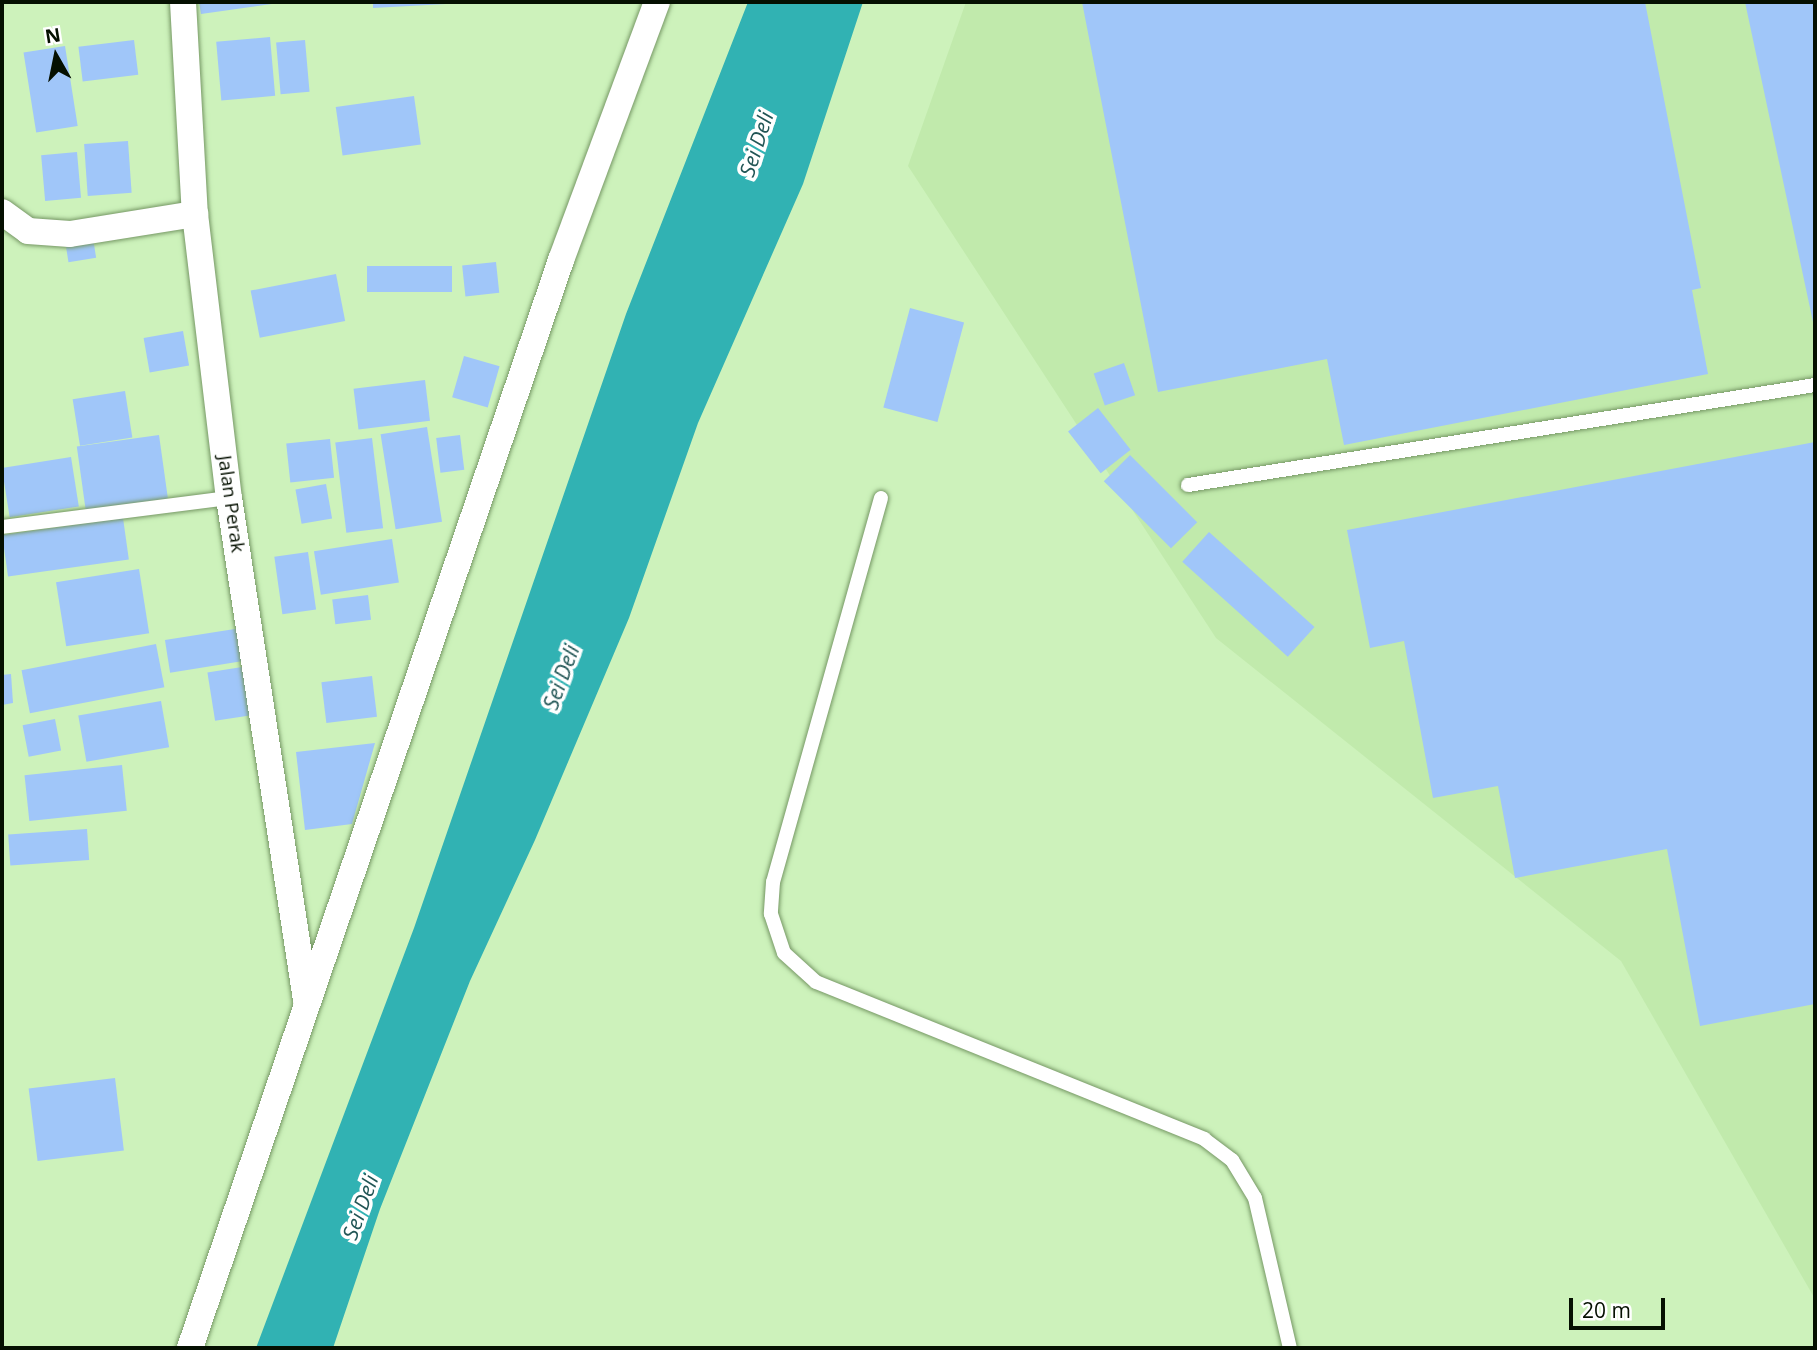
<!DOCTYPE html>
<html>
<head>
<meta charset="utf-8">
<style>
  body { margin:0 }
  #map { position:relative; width:1817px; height:1350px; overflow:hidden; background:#cdf2bb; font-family:"Open Sans",sans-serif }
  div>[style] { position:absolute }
  .built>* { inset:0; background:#c1eaac }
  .water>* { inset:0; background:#31b2b3 }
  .building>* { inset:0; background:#a0c6f9; transform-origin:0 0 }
  .roads { filter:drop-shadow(0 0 2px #769865) drop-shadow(0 0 2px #769865) }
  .lane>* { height:14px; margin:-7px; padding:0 7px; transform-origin:7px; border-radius:7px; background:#fff }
  .street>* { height:26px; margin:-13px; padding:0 13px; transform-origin:13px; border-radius:13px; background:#fff }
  span { translate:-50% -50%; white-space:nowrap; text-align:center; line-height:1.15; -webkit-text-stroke:7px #fff; paint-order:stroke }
  .street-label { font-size:19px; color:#051001 }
  .water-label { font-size:21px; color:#225656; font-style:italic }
  .frame { position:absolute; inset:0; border:4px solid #051001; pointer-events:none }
  .north { position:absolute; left:21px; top:21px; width:70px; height:70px; -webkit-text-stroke:5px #fff; paint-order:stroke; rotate:351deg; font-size:19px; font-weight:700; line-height:28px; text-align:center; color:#051001 }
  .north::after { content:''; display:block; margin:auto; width:24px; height:32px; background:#051001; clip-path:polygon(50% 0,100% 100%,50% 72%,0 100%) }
  .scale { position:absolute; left:1569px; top:1298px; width:96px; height:32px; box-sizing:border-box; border:4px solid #051001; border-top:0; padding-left:9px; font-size:21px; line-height:24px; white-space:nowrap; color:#051001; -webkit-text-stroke:5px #fff; paint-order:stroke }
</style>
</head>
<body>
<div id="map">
  <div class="built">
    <div style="clip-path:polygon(966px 2px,1815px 2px,1815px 1299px,1621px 961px,1216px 638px,908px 166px)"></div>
  </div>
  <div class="water">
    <div style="clip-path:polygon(748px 2px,863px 2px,803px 184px,698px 423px,629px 618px,535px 840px,470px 981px,380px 1209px,333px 1348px,256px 1348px,414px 928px,626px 314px)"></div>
  </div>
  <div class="building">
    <div style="clip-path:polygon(199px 2px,279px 2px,279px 3px,201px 14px)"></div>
    <div style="clip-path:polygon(373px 2px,446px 2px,446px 4px,373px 8px)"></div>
    <div style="clip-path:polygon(1082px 2px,1645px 2px,1701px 288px,1692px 290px,1708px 374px,1344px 445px,1327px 359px,1158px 392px)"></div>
    <div style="clip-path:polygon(1745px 2px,1815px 2px,1815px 321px,1813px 322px)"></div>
    <div style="left:270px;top:37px;width:59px;height:54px;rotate:85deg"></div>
    <div style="left:134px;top:40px;width:35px;height:56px;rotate:83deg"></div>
    <div style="left:305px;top:40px;width:52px;height:29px;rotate:85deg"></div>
    <div style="left:65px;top:46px;width:81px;height:42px;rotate:81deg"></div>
    <div style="left:414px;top:96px;width:49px;height:79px;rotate:82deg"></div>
    <div style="left:128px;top:141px;width:52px;height:44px;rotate:86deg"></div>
    <div style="left:77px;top:152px;width:46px;height:36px;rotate:85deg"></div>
    <div style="left:93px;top:238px;width:20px;height:28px;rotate:81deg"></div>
    <div style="left:496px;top:262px;width:31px;height:34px;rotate:84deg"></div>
    <div style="left:367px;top:266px;width:85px;height:26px"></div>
    <div style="left:336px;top:274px;width:48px;height:87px;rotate:79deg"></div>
    <div style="left:910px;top:308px;width:56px;height:103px;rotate:15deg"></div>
    <div style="left:183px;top:331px;width:35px;height:40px;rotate:80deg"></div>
    <div style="left:464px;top:356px;width:37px;height:43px;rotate:16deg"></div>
    <div style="left:1124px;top:363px;width:34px;height:32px;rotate:71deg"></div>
    <div style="left:425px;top:380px;width:41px;height:72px;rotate:83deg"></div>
    <div style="left:125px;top:391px;width:47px;height:53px;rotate:81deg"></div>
    <div style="left:1098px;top:408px;width:53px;height:38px;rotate:52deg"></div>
    <div style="left:427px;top:427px;width:96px;height:47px;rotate:81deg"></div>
    <div style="left:159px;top:435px;width:64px;height:83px;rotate:82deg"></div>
    <div style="left:460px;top:435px;width:35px;height:24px;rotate:83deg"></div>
    <div style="left:372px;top:438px;width:91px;height:37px;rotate:83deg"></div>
    <div style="left:330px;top:439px;width:39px;height:44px;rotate:84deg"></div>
    <div style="clip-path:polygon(1815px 442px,1815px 1004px,1700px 1026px,1667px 849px,1515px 878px,1498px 786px,1433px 798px,1404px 641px,1370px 648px,1347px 530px)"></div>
    <div style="left:1130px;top:455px;width:95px;height:37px;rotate:45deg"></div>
    <div style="left:71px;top:457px;width:50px;height:70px;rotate:81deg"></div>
    <div style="left:326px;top:484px;width:35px;height:31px;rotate:80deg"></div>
    <div style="left:123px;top:518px;width:42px;height:122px;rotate:82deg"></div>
    <div style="left:1209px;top:532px;width:142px;height:40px;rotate:42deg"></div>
    <div style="left:392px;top:539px;width:44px;height:79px;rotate:81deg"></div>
    <div style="left:308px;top:552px;width:58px;height:34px;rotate:82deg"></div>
    <div style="left:139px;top:569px;width:65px;height:84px;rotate:81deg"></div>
    <div style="left:368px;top:595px;width:25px;height:36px;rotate:83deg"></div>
    <div style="left:241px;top:628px;width:33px;height:77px;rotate:81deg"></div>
    <div style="left:156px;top:644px;width:44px;height:137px;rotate:79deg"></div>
    <div style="left:242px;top:667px;width:49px;height:35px;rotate:81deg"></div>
    <div style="clip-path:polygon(11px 674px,13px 703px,2px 705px,2px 675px)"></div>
    <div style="left:372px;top:676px;width:41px;height:51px;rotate:83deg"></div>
    <div style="left:161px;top:701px;width:47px;height:84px;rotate:80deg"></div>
    <div style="left:55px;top:719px;width:32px;height:33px;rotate:79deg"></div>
    <div style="clip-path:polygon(375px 743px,352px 824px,305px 830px,296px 752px)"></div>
    <div style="left:122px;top:765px;width:46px;height:98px;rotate:84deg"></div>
    <div style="left:87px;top:829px;width:31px;height:79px;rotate:86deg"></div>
    <div style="left:115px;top:1078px;width:73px;height:87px;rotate:83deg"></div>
  </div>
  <div class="roads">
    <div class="lane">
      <div style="left:1188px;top:485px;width:635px;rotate:-9.06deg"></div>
      <div style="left:881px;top:498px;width:399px;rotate:105.7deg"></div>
      <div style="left:773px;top:882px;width:32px;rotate:94deg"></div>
      <div style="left:771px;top:914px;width:41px;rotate:71.6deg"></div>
      <div style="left:784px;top:953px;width:43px;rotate:42.2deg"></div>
      <div style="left:816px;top:982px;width:419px;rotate:22deg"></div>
      <div style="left:1204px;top:1139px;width:35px;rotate:37deg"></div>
      <div style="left:1232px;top:1160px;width:44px;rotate:58.8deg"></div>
      <div style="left:1255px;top:1198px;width:154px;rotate:76.9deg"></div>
      <div style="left:2px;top:527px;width:229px;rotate:-7.3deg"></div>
    </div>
    <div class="street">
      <div style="left:183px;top:2px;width:212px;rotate:86.8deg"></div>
      <div style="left:195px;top:214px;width:286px;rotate:83.2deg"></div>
      <div style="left:229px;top:498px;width:508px;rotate:81.28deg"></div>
      <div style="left:2px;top:212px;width:32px;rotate:36deg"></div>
      <div style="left:28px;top:231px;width:42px;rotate:4.1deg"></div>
      <div style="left:70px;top:234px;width:127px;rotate:-9.1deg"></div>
      <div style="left:190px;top:1348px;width:1150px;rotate:-71.17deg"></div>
      <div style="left:561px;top:260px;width:275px;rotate:-69.6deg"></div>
    </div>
  </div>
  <div class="street-label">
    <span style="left:231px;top:504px;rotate:82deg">Jalan Perak</span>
  </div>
  <div class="water-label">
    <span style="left:756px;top:144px;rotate:-72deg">Sei Deli</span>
    <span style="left:561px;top:677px;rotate:-70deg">Sei Deli</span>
    <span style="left:360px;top:1207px;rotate:-70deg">Sei Deli</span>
  </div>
  <div class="frame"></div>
  <div class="north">N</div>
  <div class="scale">20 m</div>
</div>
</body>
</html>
